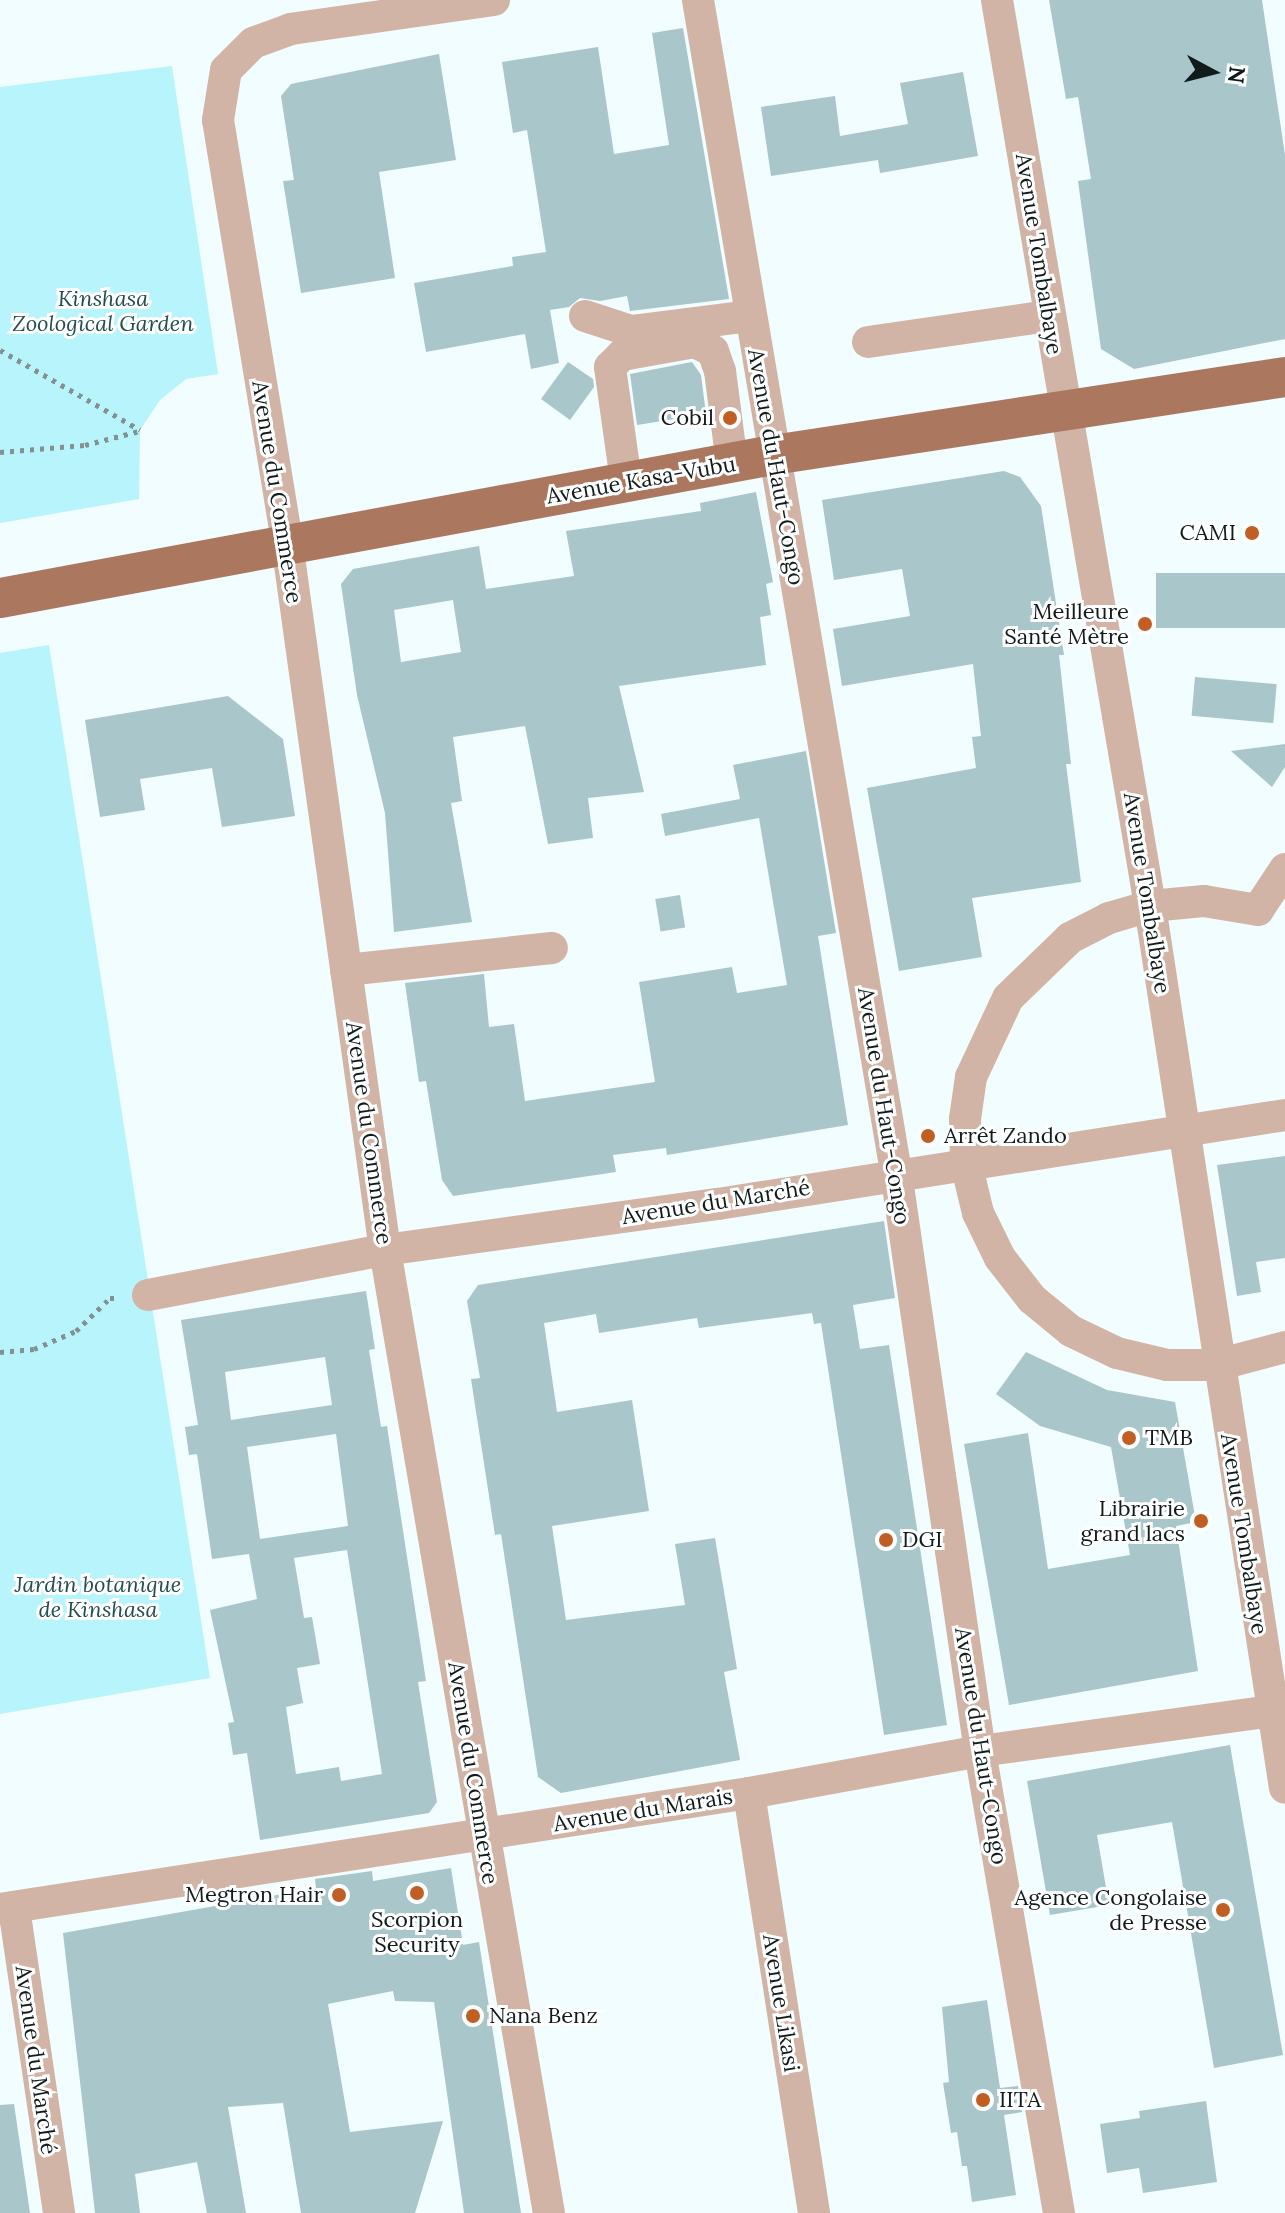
<!DOCTYPE html>
<html>
<head>
<meta charset="utf-8">
<style>
  body { margin:0 }
  #map { position:relative; width:1285px; height:2213px; overflow:hidden; background:#f1fdff; font-family:Lora,serif }
  div>[style] { position:absolute }
  .green>* { inset:0; background:#b7f4fc }
  .building>* { inset:0; background:#a9c6ca; transform-origin:0 0 }
  .path>* { height:5px; margin-top:-2.5px; transform-origin:0; background:repeating-linear-gradient(90deg,#849091 0 4px,transparent 0 10px) }
  .minor>* { height:32px; margin:-16px; padding:0 16px; transform-origin:16px; border-radius:16px; background:#d1b4a6 }
  .major>* { height:40px; margin:-20px; padding:0 20px; transform-origin:20px; border-radius:20px; background:#ab785f }
  .dots>* { width:22px; height:22px; translate:-50% -50%; box-sizing:border-box; border:4px solid #fff; border-radius:50% }
  span { translate:-50% -50%; white-space:nowrap; text-align:center; line-height:1.15; -webkit-text-stroke:6px #fff; paint-order:stroke }
  .street-label { font-size:22px; color:#101b1c }
  .park-label { font-size:22px; color:#244d52; font-style:italic }
  .poi-label { font-size:22px; color:#101b1c }
  .right { translate:-100% -50%; text-align:right }
  .left { translate:0 -50%; text-align:left }
  .north { position:absolute; left:1173px; top:32px; width:80px; height:80px; -webkit-text-stroke:6px #fff; paint-order:stroke; rotate:97deg; font-size:22px; font-weight:700; line-height:32px; text-align:center; color:#101b1c }
  .north::after { content:''; display:block; margin:auto; width:28px; height:36px; background:#101b1c; clip-path:polygon(50% 0,100% 100%,50% 72%,0 100%) }
</style>
</head>
<body>
<div id="map">
  <div class="green">
    <div style="clip-path:polygon(172px 66px,218px 374px,186px 379px,160px 400px,140px 430px,139px 499px,0 523px,0 87px)"></div>
    <div style="clip-path:polygon(49px 645px,210px 1678px,0 1714px,0 653px)"></div>
  </div>
  <div class="building">
    <div style="clip-path:polygon(1049px 0,1262px 0,1285px 155px,1285px 339px,1134px 369px,1101px 349px,1078px 181px,1091px 179px,1078px 97px,1066px 99px)"></div>
    <div style="clip-path:polygon(683px 28px,729px 299px,630px 311px,627px 296px,600px 301px,580px 298px,569px 307px,550px 310px,559px 363px,531px 369px,525px 334px,426px 352px,414px 283px,513px 266px,512px 257px,546px 252px,527px 130px,513px 133px,502px 62px,598px 47px,614px 154px,669px 145px,652px 33px)"></div>
    <div style="clip-path:polygon(439px 54px,456px 160px,379px 172px,395px 278px,301px 293px,283px 181px,294px 180px,281px 96px,291px 84px)"></div>
    <div style="clip-path:polygon(963px 72px,978px 156px,880px 173px,878px 160px,771px 176px,761px 107px,835px 96px,840px 136px,908px 124px,900px 83px)"></div>
    <div style="clip-path:polygon(568px 362px,593px 379px,594px 387px,570px 420px,541px 399px)"></div>
    <div style="clip-path:polygon(692px 362px,701px 375px,706px 414px,637px 425px,630px 374px)"></div>
    <div style="clip-path:polygon(1004px 471px,1020px 477px,1041px 506px,1064px 655px,1059px 655px,1071px 764px,1066px 764px,1081px 882px,972px 898px,982px 957px,899px 971px,867px 788px,976px 768px,972px 737px,981px 736px,973px 664px,842px 686px,833px 629px,910px 616px,902px 569px,834px 580px,822px 500px)"></div>
    <div style="clip-path:polygon(evenodd,756px 492px,773px 582px,766px 584px,771px 615px,760px 617px,766px 665px,619px 686px,644px 792px,588px 798px,593px 838px,548px 844px,525px 726px,453px 737px,462px 801px,451px 803px,472px 922px,394px 932px,385px 813px,357px 695px,341px 584px,353px 569px,479px 546px,486px 589px,574px 576px,566px 531px,701px 511px,700px 503px,756px 492px,453px 600px,461px 652px,401px 662px,394px 610px,453px 600px)"></div>
    <div style="left:1285px;top:573px;width:55px;height:129px;rotate:90deg"></div>
    <div style="left:1195px;top:677px;width:82px;height:39px;rotate:5deg"></div>
    <div style="clip-path:polygon(228px 696px,283px 739px,295px 816px,222px 827px,212px 768px,140px 779px,145px 810px,100px 817px,85px 720px)"></div>
    <div style="clip-path:polygon(1285px 744px,1285px 767px,1272px 787px,1231px 751px)"></div>
    <div style="clip-path:polygon(806px 751px,836px 933px,818px 936px,848px 1125px,667px 1155px,666px 1148px,613px 1155px,616px 1172px,453px 1196px,442px 1180px,426px 1081px,419px 1082px,405px 983px,484px 974px,489px 1027px,514px 1024px,525px 1101px,655px 1082px,639px 982px,732px 967px,737px 993px,787px 985px,759px 818px,665px 836px,661px 814px,740px 799px,733px 765px)"></div>
    <div style="left:680px;top:895px;width:33px;height:25px;rotate:81deg"></div>
    <div style="clip-path:polygon(1285px 1156px,1285px 1258px,1256px 1262px,1261px 1292px,1237px 1296px,1217px 1165px)"></div>
    <div style="clip-path:polygon(884px 1221px,895px 1298px,853px 1305px,860px 1349px,889px 1345px,947px 1725px,884px 1735px,821px 1323px,814px 1324px,812px 1313px,699px 1328px,697px 1318px,599px 1333px,596px 1314px,544px 1323px,557px 1412px,632px 1400px,649px 1511px,552px 1526px,566px 1620px,685px 1605px,675px 1544px,715px 1538px,737px 1669px,724px 1672px,740px 1760px,561px 1793px,538px 1777px,501px 1534px,495px 1535px,471px 1379px,480px 1378px,467px 1301px,478px 1285px)"></div>
    <div style="clip-path:polygon(evenodd,366px 1291px,375px 1349px,369px 1350px,381px 1427px,387px 1426px,426px 1681px,418px 1682px,437px 1802px,429px 1813px,260px 1840px,247px 1753px,233px 1755px,228px 1723px,234px 1722px,210px 1610px,257px 1599px,249px 1554px,212px 1559px,197px 1454px,189px 1455px,185px 1427px,198px 1425px,181px 1320px,366px 1291px,325px 1357px,332px 1405px,231px 1420px,225px 1372px,325px 1357px,366px 1291px,336px 1434px,348px 1526px,260px 1539px,247px 1447px,336px 1434px,366px 1291px,347px 1550px,382px 1774px,341px 1781px,339px 1767px,296px 1774px,286px 1707px,303px 1703px,297px 1668px,320px 1664px,312px 1617px,304px 1618px,294px 1558px,347px 1550px)"></div>
    <div style="clip-path:polygon(1026px 1352px,1107px 1390px,1175px 1402px,1196px 1522px,1176px 1526px,1198px 1671px,1009px 1705px,964px 1444px,1028px 1433px,1048px 1569px,1130px 1555px,1111px 1447px,1040px 1426px,996px 1394px)"></div>
    <div style="clip-path:polygon(1230px 1745px,1283px 2055px,1214px 2068px,1172px 1822px,1097px 1835px,1109px 1905px,1050px 1915px,1027px 1781px)"></div>
    <div style="clip-path:polygon(451px 1868px,463px 1945px,479px 1942px,521px 2213px,464px 2213px,434px 2002px,395px 2001px,393px 1991px,328px 2004px,350px 2132px,443px 2121px,415px 2213px,301px 2213px,283px 2103px,228px 2107px,246px 2213px,207px 2213px,197px 2162px,135px 2174px,140px 2213px,95px 2213px,63px 1933px,316px 1888px,315px 1879px,372px 1871px,373px 1881px)"></div>
    <div style="clip-path:polygon(987px 2000px,1000px 2088px,1018px 2086px,1021px 2105px,1022px 2112px,1004px 2115px,1016px 2195px,972px 2202px,967px 2166px,962px 2166px,957px 2132px,951px 2133px,943px 2083px,949px 2082px,942px 2007px)"></div>
    <div style="clip-path:polygon(1206px 2101px,1217px 2182px,1143px 2193px,1139px 2168px,1107px 2173px,1100px 2124px,1140px 2118px,1139px 2111px)"></div>
    <div style="clip-path:polygon(14px 2104px,30px 2213px,0 2213px,0 2105px)"></div>
  </div>
  <div class="path">
    <div style="left:0;top:350px;width:161px;rotate:29.7deg"></div>
    <div style="left:0;top:452px;width:85px;rotate:-4.7deg"></div>
    <div style="left:85px;top:445px;width:56px;rotate:-14.5deg"></div>
    <div style="left:0;top:1352px;width:34px;rotate:-5deg"></div>
    <div style="left:34px;top:1349px;width:46px;rotate:-23.2deg"></div>
    <div style="left:76px;top:1331px;width:47px;rotate:-44.1deg"></div>
    <div style="left:110px;top:1298px;width:9px"></div>
  </div>
  <div class="minor">
    <div style="left:494px;top:0;width:205px;rotate:171.9deg"></div>
    <div style="left:291px;top:29px;width:40px;rotate:159.8deg"></div>
    <div style="left:253px;top:43px;width:38px;rotate:135deg"></div>
    <div style="left:226px;top:70px;width:51px;rotate:99.1deg"></div>
    <div style="left:218px;top:120px;width:429px;rotate:80.7deg"></div>
    <div style="left:287px;top:543px;width:714px;rotate:82.11deg"></div>
    <div style="left:385px;top:1250px;width:977px;rotate:80.34deg"></div>
    <div style="left:698px;top:0;width:1189px;rotate:80.41deg"></div>
    <div style="left:896px;top:1172px;width:585px;rotate:81.75deg"></div>
    <div style="left:980px;top:1751px;width:469px;rotate:80.3deg"></div>
    <div style="left:997px;top:0;width:919px;rotate:80.41deg"></div>
    <div style="left:1150px;top:906px;width:892px;rotate:81.3deg"></div>
    <div style="left:585px;top:316px;width:48px;rotate:18.1deg"></div>
    <div style="left:631px;top:331px;width:119px;rotate:-7.2deg"></div>
    <div style="left:868px;top:342px;width:183px;rotate:-8.2deg"></div>
    <div style="left:626px;top:481px;width:115px;rotate:-98deg"></div>
    <div style="left:610px;top:367px;width:17px;rotate:-45deg"></div>
    <div style="left:622px;top:355px;width:74px;rotate:-10.1deg"></div>
    <div style="left:695px;top:342px;width:20px;rotate:27deg"></div>
    <div style="left:713px;top:351px;width:21px;rotate:71deg"></div>
    <div style="left:720px;top:371px;width:93px;rotate:82.6deg"></div>
    <div style="left:1285px;top:869px;width:49px;rotate:123.4deg"></div>
    <div style="left:1258px;top:910px;width:55px;rotate:-170.5deg"></div>
    <div style="left:1204px;top:901px;width:54px;rotate:174.7deg"></div>
    <div style="left:1150px;top:906px;width:43px;rotate:163.7deg"></div>
    <div style="left:1109px;top:918px;width:44px;rotate:152.9deg"></div>
    <div style="left:1070px;top:938px;width:86px;rotate:135.9deg"></div>
    <div style="left:1008px;top:998px;width:87px;rotate:115.1deg"></div>
    <div style="left:971px;top:1077px;width:42px;rotate:98.1deg"></div>
    <div style="left:965px;top:1119px;width:44px;rotate:88.7deg"></div>
    <div style="left:966px;top:1163px;width:51px;rotate:76.5deg"></div>
    <div style="left:978px;top:1213px;width:50px;rotate:63.9deg"></div>
    <div style="left:1000px;top:1258px;width:52px;rotate:52deg"></div>
    <div style="left:1032px;top:1299px;width:50px;rotate:39.4deg"></div>
    <div style="left:1071px;top:1331px;width:51px;rotate:25.6deg"></div>
    <div style="left:1117px;top:1353px;width:51px;rotate:13.5deg"></div>
    <div style="left:1167px;top:1365px;width:50px"></div>
    <div style="left:1217px;top:1365px;width:70px;rotate:-14.8deg"></div>
    <div style="left:346px;top:970px;width:207px;rotate:-6.1deg"></div>
    <div style="left:148px;top:1295px;width:241px;rotate:-10.8deg"></div>
    <div style="left:385px;top:1250px;width:336px;rotate:-7.9deg"></div>
    <div style="left:718px;top:1204px;width:574px;rotate:-8.92deg"></div>
    <div style="left:749px;top:1793px;width:425px;rotate:81.2deg"></div>
    <div style="left:14px;top:1908px;width:308px;rotate:81.6deg"></div>
    <div style="left:0;top:1909px;width:758px;rotate:-8.8deg"></div>
    <div style="left:749px;top:1793px;width:235px;rotate:-10.3deg"></div>
    <div style="left:980px;top:1751px;width:308px;rotate:-7.8deg"></div>
  </div>
  <div class="major">
    <div style="left:0;top:598px;width:786px;rotate:-10.48deg"></div>
    <div style="left:773px;top:455px;width:518px;rotate:-8.66deg"></div>
  </div>
  <div class="dots">
    <div style="left:730px;top:418px;background:#c15e24"></div>
    <div style="left:1252px;top:533px;background:#c15e24"></div>
    <div style="left:1145px;top:624px;background:#c15e24"></div>
    <div style="left:928px;top:1136px;background:#c15e24"></div>
    <div style="left:1129px;top:1438px;background:#c15e24"></div>
    <div style="left:1201px;top:1521px;background:#c15e24"></div>
    <div style="left:886px;top:1540px;background:#c15e24"></div>
    <div style="left:417px;top:1893px;background:#c15e24"></div>
    <div style="left:339px;top:1895px;background:#c15e24"></div>
    <div style="left:1223px;top:1910px;background:#c15e24"></div>
    <div style="left:473px;top:2016px;background:#c15e24"></div>
    <div style="left:983px;top:2100px;background:#c15e24"></div>
  </div>
  <div class="street-label">
    <span style="left:1039px;top:254px;rotate:81deg">Avenue Tombalbaye</span>
    <span style="left:776px;top:467px;rotate:80deg">Avenue du Haut-Congo</span>
    <span style="left:641px;top:480px;rotate:-10deg">Avenue Kasa-Vubu</span>
    <span style="left:277px;top:492px;rotate:81deg">Avenue du Commerce</span>
    <span style="left:1147px;top:893px;rotate:81deg">Avenue Tombalbaye</span>
    <span style="left:884px;top:1106px;rotate:81deg">Avenue du Haut-Congo</span>
    <span style="left:369px;top:1133px;rotate:82deg">Avenue du Commerce</span>
    <span style="left:716px;top:1202px;rotate:-9deg">Avenue du Marché</span>
    <span style="left:1244px;top:1534px;rotate:81deg">Avenue Tombalbaye</span>
    <span style="left:981px;top:1746px;rotate:81deg">Avenue du Haut-Congo</span>
    <span style="left:473px;top:1773px;rotate:81deg">Avenue du Commerce</span>
    <span style="left:643px;top:1810px;rotate:-9deg">Avenue du Marais</span>
    <span style="left:781px;top:2003px;rotate:81deg">Avenue Likasi</span>
    <span style="left:36px;top:2060px;rotate:82deg">Avenue du Marché</span>
  </div>
  <div class="park-label">
    <span style="left:103px;top:311px">Kinshasa<br>Zoological Garden</span>
    <span style="left:98px;top:1597px">Jardin botanique<br>de Kinshasa</span>
  </div>
  <div class="poi-label">
    <span class="right" style="left:714px;top:418px">Cobil</span>
    <span class="right" style="left:1236px;top:533px">CAMI</span>
    <span class="right" style="left:1129px;top:624px">Meilleure<br>Santé Mètre</span>
    <span class="left" style="left:944px;top:1136px">Arrêt Zando</span>
    <span class="left" style="left:1145px;top:1438px">TMB</span>
    <span class="right" style="left:1185px;top:1521px">Librairie<br>grand lacs</span>
    <span class="left" style="left:902px;top:1540px">DGI</span>
    <span class="right" style="left:323px;top:1895px">Megtron Hair</span>
    <span class="right" style="left:1207px;top:1910px">Agence Congolaise<br>de Presse</span>
    <span style="left:417px;top:1932px">Scorpion<br>Security</span>
    <span class="left" style="left:489px;top:2016px">Nana Benz</span>
    <span class="left" style="left:999px;top:2100px">IITA</span>
  </div>
  <div class="north">N</div>
</div>
</body>
</html>
